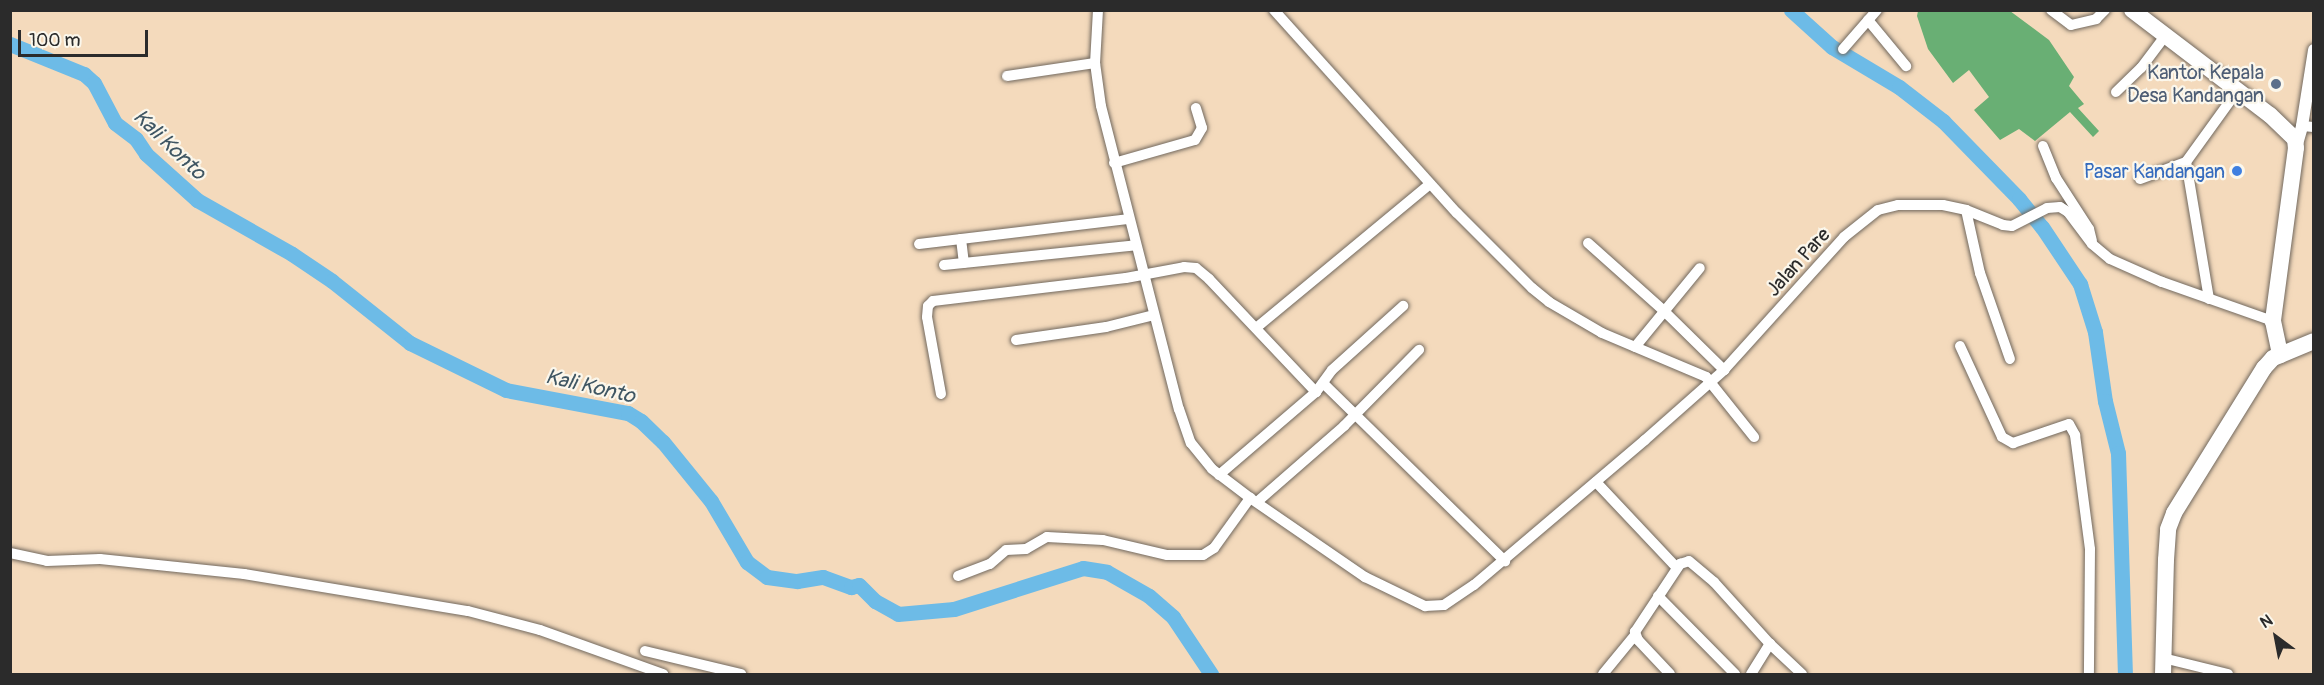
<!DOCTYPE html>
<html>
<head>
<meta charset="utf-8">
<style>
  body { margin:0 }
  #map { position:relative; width:2324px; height:685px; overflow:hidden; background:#f4dabc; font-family:Pangolin,sans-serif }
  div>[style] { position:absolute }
  .forest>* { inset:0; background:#69af74 }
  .river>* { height:15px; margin:-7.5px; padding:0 7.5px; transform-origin:7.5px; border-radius:7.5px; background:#6dbbe7 }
  .roads { filter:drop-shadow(0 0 2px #71685e) drop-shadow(0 0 2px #71685e) }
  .minor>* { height:10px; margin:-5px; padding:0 5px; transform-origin:5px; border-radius:5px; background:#fff }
  .tertiary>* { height:12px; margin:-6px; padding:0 6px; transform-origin:6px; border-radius:6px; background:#fff }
  .primary>* { height:16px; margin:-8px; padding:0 8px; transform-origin:8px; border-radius:8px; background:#fff }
  .dots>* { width:16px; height:16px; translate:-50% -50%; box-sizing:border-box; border:3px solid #fbf7ec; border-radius:50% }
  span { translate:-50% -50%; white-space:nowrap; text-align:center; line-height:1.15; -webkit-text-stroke:4.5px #fbf7ec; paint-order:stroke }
  .service-label { font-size:20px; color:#4e5e75 }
  .right { translate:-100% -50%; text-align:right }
  .shop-label { font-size:20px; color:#366cbe }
  .street-label { font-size:20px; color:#2b2b2b }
  .water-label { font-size:21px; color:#3f5663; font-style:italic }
  .frame { position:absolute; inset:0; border:12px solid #2b2b2b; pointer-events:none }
  .north { position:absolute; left:2246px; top:607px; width:60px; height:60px; -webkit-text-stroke:4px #fbf7ec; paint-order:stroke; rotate:328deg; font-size:16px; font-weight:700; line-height:24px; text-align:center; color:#2b2b2b }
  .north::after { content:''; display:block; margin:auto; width:21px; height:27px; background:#2b2b2b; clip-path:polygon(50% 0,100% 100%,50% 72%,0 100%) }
  .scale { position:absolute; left:18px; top:30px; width:130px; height:27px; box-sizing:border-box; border:3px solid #2b2b2b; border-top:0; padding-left:8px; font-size:18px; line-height:21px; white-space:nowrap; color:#2b2b2b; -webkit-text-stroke:4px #fbf7ec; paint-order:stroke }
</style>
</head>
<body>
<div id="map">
  <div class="forest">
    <div style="clip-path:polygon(1918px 11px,2010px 11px,2049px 40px,2074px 77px,2069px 86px,2084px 104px,2078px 108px,2099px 131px,2093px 137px,2070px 112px,2035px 141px,2019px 129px,2000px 140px,1974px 110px,1989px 97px,1969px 70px,1953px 83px,1928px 49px,1917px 16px)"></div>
  </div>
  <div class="river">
    <div style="left:1791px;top:10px;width:55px;rotate:42.1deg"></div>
    <div style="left:1832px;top:47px;width:78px;rotate:30.8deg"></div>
    <div style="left:1899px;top:87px;width:56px;rotate:37.7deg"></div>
    <div style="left:1943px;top:121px;width:109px;rotate:45.7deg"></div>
    <div style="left:2019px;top:199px;width:36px;rotate:51deg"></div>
    <div style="left:2042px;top:227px;width:69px;rotate:56.3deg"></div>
    <div style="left:2080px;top:284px;width:50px;rotate:72.6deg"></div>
    <div style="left:2095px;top:332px;width:70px;rotate:81.8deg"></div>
    <div style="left:2105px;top:401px;width:54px;rotate:76deg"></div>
    <div style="left:2118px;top:453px;width:221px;rotate:88.2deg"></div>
    <div style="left:10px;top:44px;width:80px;rotate:22.1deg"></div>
    <div style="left:84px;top:74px;width:13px;rotate:42deg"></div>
    <div style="left:94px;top:83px;width:45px;rotate:62.3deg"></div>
    <div style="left:115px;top:123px;width:26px;rotate:37deg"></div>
    <div style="left:136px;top:139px;width:18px;rotate:56deg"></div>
    <div style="left:146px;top:154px;width:69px;rotate:42deg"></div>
    <div style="left:197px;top:200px;width:109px;rotate:29.6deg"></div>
    <div style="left:292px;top:254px;width:48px;rotate:34deg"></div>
    <div style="left:332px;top:281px;width:100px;rotate:38.5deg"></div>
    <div style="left:410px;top:343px;width:107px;rotate:26.1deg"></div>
    <div style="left:506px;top:390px;width:124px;rotate:10.7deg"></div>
    <div style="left:628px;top:413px;width:15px;rotate:32deg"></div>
    <div style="left:641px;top:421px;width:30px;rotate:44deg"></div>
    <div style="left:663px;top:442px;width:76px;rotate:50.9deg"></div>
    <div style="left:711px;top:501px;width:71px;rotate:59.5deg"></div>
    <div style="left:747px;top:562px;width:25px;rotate:37deg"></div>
    <div style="left:767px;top:577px;width:30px;rotate:8deg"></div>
    <div style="left:797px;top:581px;width:26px;rotate:-9deg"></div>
    <div style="left:823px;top:577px;width:30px;rotate:20deg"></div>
    <div style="left:851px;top:587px;width:8px;rotate:-14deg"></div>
    <div style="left:859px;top:585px;width:23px;rotate:45deg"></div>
    <div style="left:875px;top:601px;width:26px;rotate:29deg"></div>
    <div style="left:898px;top:614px;width:56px;rotate:-5.1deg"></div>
    <div style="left:954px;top:609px;width:135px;rotate:-17.6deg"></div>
    <div style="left:1083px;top:568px;width:24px;rotate:9deg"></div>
    <div style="left:1107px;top:572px;width:48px;rotate:29.7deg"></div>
    <div style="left:1149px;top:596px;width:32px;rotate:41deg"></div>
    <div style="left:1173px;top:617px;width:69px;rotate:56.3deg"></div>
  </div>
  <div class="roads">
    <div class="minor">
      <div style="left:1098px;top:10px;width:53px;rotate:93.2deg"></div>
      <div style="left:1095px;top:63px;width:43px;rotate:82.1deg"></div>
      <div style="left:1101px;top:106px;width:313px;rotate:75.6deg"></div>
      <div style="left:1179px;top:409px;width:36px;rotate:71deg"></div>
      <div style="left:1191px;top:443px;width:33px;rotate:51deg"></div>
      <div style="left:1212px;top:469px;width:48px;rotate:37.3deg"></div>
      <div style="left:1250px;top:498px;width:140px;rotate:34.5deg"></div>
      <div style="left:1365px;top:577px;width:67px;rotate:25.8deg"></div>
      <div style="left:1425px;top:606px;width:19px;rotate:-3deg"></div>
      <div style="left:1444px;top:605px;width:36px;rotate:-34deg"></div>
      <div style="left:1474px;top:585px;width:224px;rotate:-40.3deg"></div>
      <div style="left:1645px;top:440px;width:106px;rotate:-41.5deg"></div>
      <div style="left:1724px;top:370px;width:179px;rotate:-47.9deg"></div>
      <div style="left:1844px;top:237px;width:43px;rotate:-38.5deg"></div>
      <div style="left:1878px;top:210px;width:21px;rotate:-14deg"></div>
      <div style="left:1898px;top:205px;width:45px"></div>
      <div style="left:1943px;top:205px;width:24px;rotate:12deg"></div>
      <div style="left:1966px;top:210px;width:40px;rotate:22deg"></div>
      <div style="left:2003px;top:225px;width:9px;rotate:6deg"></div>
      <div style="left:2012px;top:226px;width:39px;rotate:-27deg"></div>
      <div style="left:2047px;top:208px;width:13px;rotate:-4deg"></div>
      <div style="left:2060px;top:207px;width:9px;rotate:32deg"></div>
      <div style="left:2068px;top:212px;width:40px;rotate:53deg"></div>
      <div style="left:2092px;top:244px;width:23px;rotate:40deg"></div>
      <div style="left:2110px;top:259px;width:57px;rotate:23.9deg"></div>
      <div style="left:2162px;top:282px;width:118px;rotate:19.4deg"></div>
      <div style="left:1274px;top:10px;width:273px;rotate:48deg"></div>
      <div style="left:1457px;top:213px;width:106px;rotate:45deg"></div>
      <div style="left:1532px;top:288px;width:22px;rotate:39deg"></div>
      <div style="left:1549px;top:302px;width:61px;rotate:30.3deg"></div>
      <div style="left:1602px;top:333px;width:113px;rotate:22.9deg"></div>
      <div style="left:1706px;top:377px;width:77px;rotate:51.3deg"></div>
      <div style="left:2051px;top:10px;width:25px;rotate:37deg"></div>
      <div style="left:2071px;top:25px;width:26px;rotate:-13deg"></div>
      <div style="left:2096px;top:19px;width:13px;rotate:-45deg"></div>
      <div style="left:1868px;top:20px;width:60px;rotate:50.4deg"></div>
      <div style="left:1843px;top:49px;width:52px;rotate:-48.9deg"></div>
      <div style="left:1007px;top:76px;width:89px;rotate:-8.4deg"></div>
      <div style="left:2116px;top:92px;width:35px;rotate:-44deg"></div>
      <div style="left:2141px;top:68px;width:40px;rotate:-53deg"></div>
      <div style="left:2302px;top:126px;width:12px;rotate:5deg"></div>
      <div style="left:2043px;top:146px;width:35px;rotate:68deg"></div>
      <div style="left:2056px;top:178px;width:61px;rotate:57.1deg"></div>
      <div style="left:2089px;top:229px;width:12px;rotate:76deg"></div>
      <div style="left:1114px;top:163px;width:84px;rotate:-15.9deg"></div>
      <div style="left:1195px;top:140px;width:14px;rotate:-60deg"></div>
      <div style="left:1202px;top:128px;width:21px;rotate:-107deg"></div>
      <div style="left:2140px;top:179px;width:49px;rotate:-20.3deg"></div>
      <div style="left:1966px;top:210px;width:65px;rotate:77.5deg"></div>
      <div style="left:1980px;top:273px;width:91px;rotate:70.8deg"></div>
      <div style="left:961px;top:239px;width:24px;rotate:83deg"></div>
      <div style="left:1588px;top:243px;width:101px;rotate:41.8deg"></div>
      <div style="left:1663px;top:310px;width:86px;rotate:44.5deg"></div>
      <div style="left:919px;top:244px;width:210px;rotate:-6.8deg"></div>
      <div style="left:944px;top:265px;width:193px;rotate:-5.9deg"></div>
      <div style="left:2209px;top:299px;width:139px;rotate:-99.5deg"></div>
      <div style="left:2186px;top:162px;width:89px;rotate:-54.2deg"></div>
      <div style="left:1256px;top:328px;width:226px;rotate:-39.6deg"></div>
      <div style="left:1016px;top:340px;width:91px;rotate:-8.2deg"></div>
      <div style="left:1106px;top:327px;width:49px;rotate:-14deg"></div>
      <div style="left:1960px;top:346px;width:100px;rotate:65.2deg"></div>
      <div style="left:2002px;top:437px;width:13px;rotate:29deg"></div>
      <div style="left:2013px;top:443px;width:59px;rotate:-18.7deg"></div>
      <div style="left:2069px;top:424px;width:13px;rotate:61deg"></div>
      <div style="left:2075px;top:435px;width:115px;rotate:82.5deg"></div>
      <div style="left:2090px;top:549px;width:125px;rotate:90.5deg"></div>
      <div style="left:1635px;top:347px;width:102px;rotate:-50.6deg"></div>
      <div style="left:1323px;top:383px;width:255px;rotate:44.4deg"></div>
      <div style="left:941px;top:394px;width:78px;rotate:-100.3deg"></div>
      <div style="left:927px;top:317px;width:11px;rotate:-85deg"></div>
      <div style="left:928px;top:306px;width:7px;rotate:-45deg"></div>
      <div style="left:933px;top:301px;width:194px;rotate:-6.8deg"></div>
      <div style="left:1126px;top:278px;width:59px;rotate:-10.7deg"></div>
      <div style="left:1184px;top:267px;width:12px;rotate:5deg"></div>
      <div style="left:1196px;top:268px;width:17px;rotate:40deg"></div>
      <div style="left:1209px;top:279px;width:156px;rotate:46.6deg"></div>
      <div style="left:1219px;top:475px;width:128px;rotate:-40.6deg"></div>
      <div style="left:1316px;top:392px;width:27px;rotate:-54deg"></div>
      <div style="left:1332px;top:370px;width:96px;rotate:-42deg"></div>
      <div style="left:1596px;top:482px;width:118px;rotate:46.7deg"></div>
      <div style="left:1257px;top:502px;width:116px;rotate:-41.1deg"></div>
      <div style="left:1344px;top:426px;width:107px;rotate:-45.4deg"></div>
      <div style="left:10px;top:553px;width:38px;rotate:12deg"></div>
      <div style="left:47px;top:561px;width:53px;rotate:-2.2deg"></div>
      <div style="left:100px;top:559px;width:145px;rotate:5.9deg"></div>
      <div style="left:244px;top:574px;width:227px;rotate:9.4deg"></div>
      <div style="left:468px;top:611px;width:74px;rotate:14.8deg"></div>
      <div style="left:540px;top:630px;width:131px;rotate:19.7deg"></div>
      <div style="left:958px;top:576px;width:34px;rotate:-21deg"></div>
      <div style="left:990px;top:564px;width:21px;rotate:-41deg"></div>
      <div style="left:1006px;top:550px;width:20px;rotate:-3deg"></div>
      <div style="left:1026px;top:549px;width:24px;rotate:-30deg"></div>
      <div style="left:1047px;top:537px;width:56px;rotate:3.1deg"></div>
      <div style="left:1103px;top:540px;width:66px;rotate:13.2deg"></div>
      <div style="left:1167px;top:555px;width:36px"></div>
      <div style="left:1203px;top:555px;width:13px;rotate:-32deg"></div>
      <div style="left:1214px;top:548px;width:62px;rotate:-54.2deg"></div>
      <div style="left:1658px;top:596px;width:110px;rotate:45.4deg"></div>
      <div style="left:645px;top:651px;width:99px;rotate:13.5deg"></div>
      <div style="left:2163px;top:658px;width:67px;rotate:13.8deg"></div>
      <div style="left:1603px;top:674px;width:50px;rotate:-50.6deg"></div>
      <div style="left:1670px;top:674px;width:47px;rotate:-133.3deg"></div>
      <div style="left:1638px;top:640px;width:9px;rotate:-111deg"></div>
      <div style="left:1635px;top:632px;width:82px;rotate:-56.5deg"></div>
      <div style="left:1680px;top:564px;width:9px;rotate:-18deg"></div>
      <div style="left:1689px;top:561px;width:33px;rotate:40deg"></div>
      <div style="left:1714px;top:582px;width:84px;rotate:47.9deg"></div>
      <div style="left:1770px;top:644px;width:44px;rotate:43.2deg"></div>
      <div style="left:1751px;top:674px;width:36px;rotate:-58deg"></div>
    </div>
    <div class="tertiary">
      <div style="left:2297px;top:144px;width:19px;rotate:-74deg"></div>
      <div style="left:2302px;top:126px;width:77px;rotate:-81deg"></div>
    </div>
    <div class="primary">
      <div style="left:2132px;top:10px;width:173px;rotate:37.3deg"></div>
      <div style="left:2270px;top:115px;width:35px;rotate:44deg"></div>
      <div style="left:2295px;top:139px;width:9px;rotate:84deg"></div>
      <div style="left:2296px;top:148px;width:175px;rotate:97.6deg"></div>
      <div style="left:2273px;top:321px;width:35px;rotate:78deg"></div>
      <div style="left:2163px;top:674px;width:114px;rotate:-88.5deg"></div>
      <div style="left:2166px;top:560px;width:31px;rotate:-86deg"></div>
      <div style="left:2168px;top:529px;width:17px;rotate:-69deg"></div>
      <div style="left:2174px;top:513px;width:171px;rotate:-58.2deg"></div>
      <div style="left:2264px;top:368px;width:13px;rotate:-48deg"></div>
      <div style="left:2273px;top:358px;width:44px;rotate:-22.5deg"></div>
    </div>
  </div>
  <div class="dots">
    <div style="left:2276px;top:84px;background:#5c6f8a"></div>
    <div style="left:2237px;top:171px;background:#3f7fe0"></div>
  </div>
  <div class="service-label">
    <span class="right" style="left:2264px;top:84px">Kantor Kepala<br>Desa Kandangan</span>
  </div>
  <div class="shop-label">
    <span class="right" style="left:2225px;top:171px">Pasar Kandangan</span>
  </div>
  <div class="street-label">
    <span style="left:1798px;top:262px;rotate:-48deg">Jalan Pare</span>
  </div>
  <div class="water-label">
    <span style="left:169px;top:145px;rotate:44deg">Kali Konto</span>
    <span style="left:590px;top:387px;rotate:13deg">Kali Konto</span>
  </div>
  <div class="frame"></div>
  <div class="north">N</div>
  <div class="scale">100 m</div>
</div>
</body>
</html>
